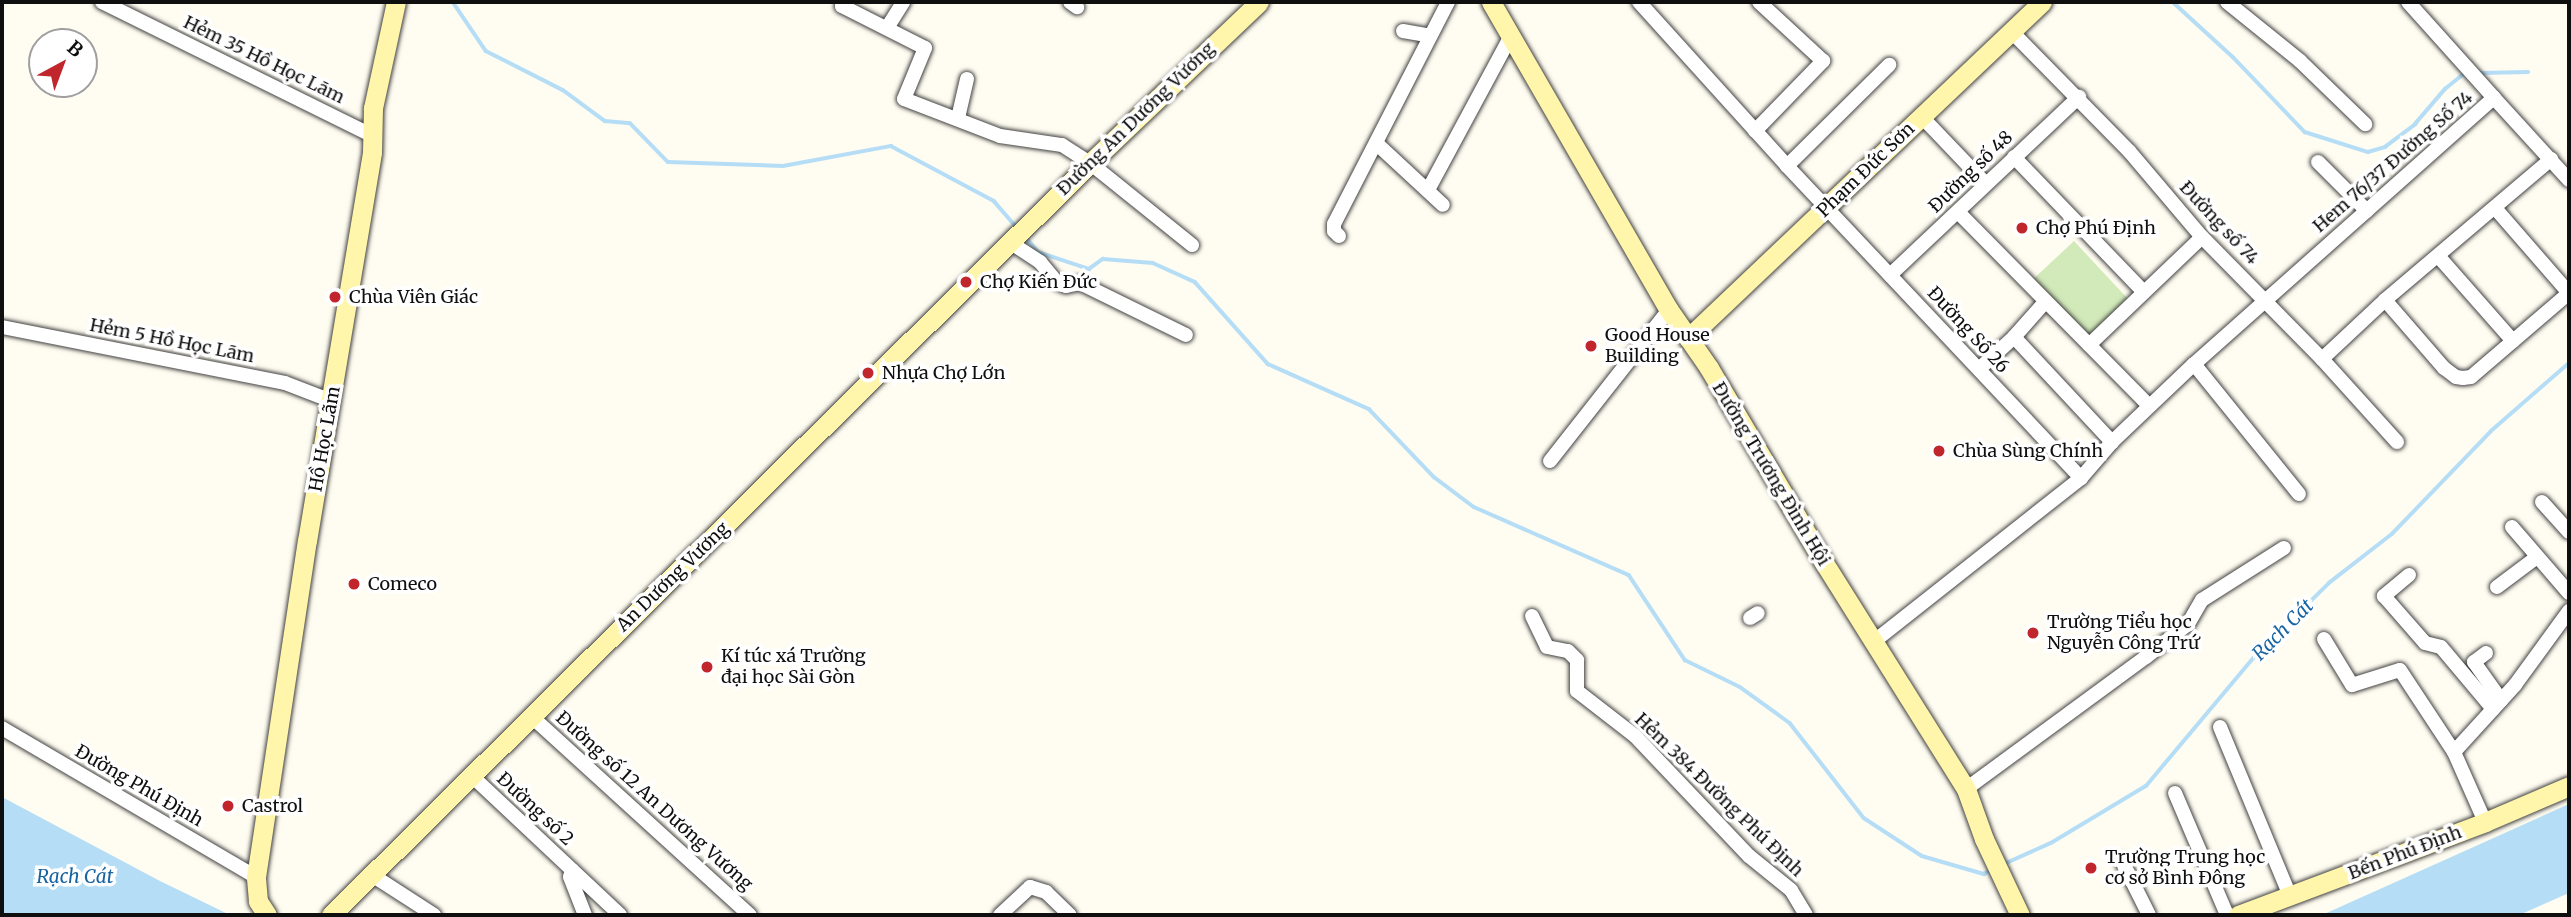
<!DOCTYPE html>
<html>
<head>
<meta charset="utf-8">
<style>
  body { margin:0 }
  #map { position:relative; width:2571px; height:917px; overflow:hidden; background:#fffcf1; font-family:Merriweather,serif }
  div>[style] { position:absolute }
  .green>* { inset:0; background:#d2eaba; transform-origin:0 0 }
  .water>* { inset:0; background:#b5def6 }
  .stream>* { height:3.5px; margin:-1.75px; padding:0 1.75px; transform-origin:1.75px; border-radius:1.75px; background:#b5def6 }
  .roads { filter:drop-shadow(0 0 2px #424242) drop-shadow(0 0 2px #424242) }
  .street>* { height:14px; margin:-7px; padding:0 7px; transform-origin:7px; border-radius:7px; background:#fff }
  .secondary>* { height:19px; margin:-9.5px; padding:0 9.5px; transform-origin:9.5px; border-radius:9.5px; background:#fff6ac }
  .dots>* { width:19px; height:19px; translate:-50% -50%; box-sizing:border-box; border:4px solid #fff; border-radius:50% }
  span { translate:-50% -50%; white-space:nowrap; text-align:center; line-height:1.15; -webkit-text-stroke:7px #fff; paint-order:stroke }
  .street-label { font-size:18px; color:#0f0f0f }
  .poi-label { font-size:18px; color:#0f0f0f }
  .left { translate:0 -50%; text-align:left }
  .water-label { font-size:19px; color:#1764a2; font-style:italic }
  .frame { position:absolute; inset:0; border:4px solid #0f0f0f; pointer-events:none }
  .north { position:absolute; left:28px; top:28px; width:70px; height:70px; box-sizing:border-box; background:#fff; border:2px solid #9f9f9f; border-radius:50%; rotate:41deg; font-size:19px; font-weight:700; line-height:28px; text-align:center; color:#0f0f0f }
  .north::after { content:''; display:block; margin:auto; width:24px; height:32px; background:#c0262c; clip-path:polygon(50% 0,100% 100%,50% 72%,0 100%) }
</style>
</head>
<body>
<div id="map">
  <div class="green">
    <div style="left:2074px;top:241px;width:81px;height:58px;rotate:47deg"></div>
  </div>
  <div class="water">
    <div style="clip-path:polygon(2px 797px,160px 881px,230px 915px,2px 915px)"></div>
    <div style="clip-path:polygon(2569px 804px,2569px 893px,2519px 915px,2322px 915px)"></div>
  </div>
  <div class="stream">
    <div style="left:453px;top:2px;width:59px;rotate:56deg"></div>
    <div style="left:486px;top:51px;width:86px;rotate:26.9deg"></div>
    <div style="left:563px;top:90px;width:52px;rotate:36.4deg"></div>
    <div style="left:605px;top:121px;width:25px;rotate:5deg"></div>
    <div style="left:630px;top:123px;width:54px;rotate:45.7deg"></div>
    <div style="left:668px;top:162px;width:115px;rotate:2deg"></div>
    <div style="left:783px;top:166px;width:110px;rotate:-10.5deg"></div>
    <div style="left:891px;top:146px;width:117px;rotate:28.1deg"></div>
    <div style="left:994px;top:201px;width:33px;rotate:49deg"></div>
    <div style="left:2173px;top:2px;width:81px;rotate:42.5deg"></div>
    <div style="left:2233px;top:57px;width:104px;rotate:46.2deg"></div>
    <div style="left:2305px;top:132px;width:66px;rotate:17.6deg"></div>
    <div style="left:2368px;top:152px;width:18px;rotate:-16deg"></div>
    <div style="left:2385px;top:147px;width:38px;rotate:-37deg"></div>
    <div style="left:2415px;top:124px;width:46px;rotate:-49.4deg"></div>
    <div style="left:2445px;top:89px;width:26px;rotate:-39deg"></div>
    <div style="left:2480px;top:73px;width:48px;rotate:-1.2deg"></div>
    <div style="left:1026px;top:237px;width:19px;rotate:51deg"></div>
    <div style="left:1038px;top:252px;width:54px;rotate:18.4deg"></div>
    <div style="left:1089px;top:269px;width:17px;rotate:-36deg"></div>
    <div style="left:1103px;top:259px;width:50px;rotate:4.6deg"></div>
    <div style="left:1153px;top:263px;width:46px;rotate:24.3deg"></div>
    <div style="left:1195px;top:282px;width:110px;rotate:48.3deg"></div>
    <div style="left:1268px;top:364px;width:111px;rotate:24deg"></div>
    <div style="left:1369px;top:409px;width:94px;rotate:46.3deg"></div>
    <div style="left:1434px;top:477px;width:50px;rotate:36.9deg"></div>
    <div style="left:1474px;top:507px;width:169px;rotate:23.7deg"></div>
    <div style="left:1629px;top:575px;width:102px;rotate:56.6deg"></div>
    <div style="left:1685px;top:660px;width:61px;rotate:26.1deg"></div>
    <div style="left:1740px;top:687px;width:62px;rotate:35.8deg"></div>
    <div style="left:1790px;top:723px;width:120px;rotate:52.1deg"></div>
    <div style="left:1864px;top:818px;width:69px;rotate:33.2deg"></div>
    <div style="left:1922px;top:856px;width:65px;rotate:16.2deg"></div>
    <div style="left:1984px;top:874px;width:8px;rotate:-30deg"></div>
    <div style="left:2004px;top:864px;width:51px;rotate:-24.1deg"></div>
    <div style="left:2051px;top:843px;width:111px;rotate:-31deg"></div>
    <div style="left:2146px;top:786px;width:170px;rotate:-50deg"></div>
    <div style="left:2255px;top:656px;width:104px;rotate:-44.6deg"></div>
    <div style="left:2329px;top:583px;width:80px;rotate:-37.9deg"></div>
    <div style="left:2392px;top:534px;width:143px;rotate:-46.1deg"></div>
    <div style="left:2491px;top:431px;width:103px;rotate:-41.1deg"></div>
  </div>
  <div class="roads">
    <div class="street">
      <div style="left:102px;top:2px;width:300px;rotate:26.3deg"></div>
      <div style="left:845px;top:2px;width:5px;rotate:127deg"></div>
      <div style="left:842px;top:6px;width:93px;rotate:26.8deg"></div>
      <div style="left:925px;top:48px;width:55px;rotate:112.4deg"></div>
      <div style="left:904px;top:99px;width:103px;rotate:21.1deg"></div>
      <div style="left:1000px;top:136px;width:63px;rotate:8.3deg"></div>
      <div style="left:1062px;top:145px;width:33px;rotate:33deg"></div>
      <div style="left:1090px;top:163px;width:131px;rotate:38.8deg"></div>
      <div style="left:1070px;top:2px;width:9px;rotate:36deg"></div>
      <div style="left:1639px;top:2px;width:221px;rotate:47.9deg"></div>
      <div style="left:1787px;top:166px;width:429px;rotate:46.7deg"></div>
      <div style="left:2227px;top:2px;width:94px;rotate:38.9deg"></div>
      <div style="left:2300px;top:61px;width:91px;rotate:44.1deg"></div>
      <div style="left:2408px;top:2px;width:129px;rotate:48.1deg"></div>
      <div style="left:887px;top:28px;width:31px;rotate:-58deg"></div>
      <div style="left:1403px;top:31px;width:27px;rotate:10deg"></div>
      <div style="left:2012px;top:32px;width:167px;rotate:45.5deg"></div>
      <div style="left:2129px;top:151px;width:113px;rotate:49.7deg"></div>
      <div style="left:2202px;top:237px;width:171px;rotate:45.5deg"></div>
      <div style="left:2322px;top:359px;width:112px;rotate:47.9deg"></div>
      <div style="left:1922px;top:117px;width:91px;rotate:46.3deg"></div>
      <div style="left:958px;top:118px;width:40px;rotate:-77deg"></div>
      <div style="left:1755px;top:131px;width:98px;rotate:-45.8deg"></div>
      <div style="left:1823px;top:61px;width:87px;rotate:-137.3deg"></div>
      <div style="left:1376px;top:143px;width:91px;rotate:42.8deg"></div>
      <div style="left:2014px;top:157px;width:186px;rotate:46.1deg"></div>
      <div style="left:2318px;top:162px;width:69px;rotate:45deg"></div>
      <div style="left:1787px;top:166px;width:144px;rotate:-44.7deg"></div>
      <div style="left:1428px;top:190px;width:175px;rotate:-61.7deg"></div>
      <div style="left:2495px;top:208px;width:113px;rotate:49deg"></div>
      <div style="left:1958px;top:212px;width:272px;rotate:45.4deg"></div>
      <div style="left:1339px;top:236px;width:7px;rotate:-135deg"></div>
      <div style="left:1334px;top:231px;width:7px;rotate:-90deg"></div>
      <div style="left:1334px;top:224px;width:250px;rotate:-62.8deg"></div>
      <div style="left:1011px;top:243px;width:35px;rotate:33deg"></div>
      <div style="left:1040px;top:262px;width:26px;rotate:50deg"></div>
      <div style="left:1057px;top:282px;width:10px;rotate:24deg"></div>
      <div style="left:1066px;top:286px;width:14px;rotate:-12deg"></div>
      <div style="left:1080px;top:283px;width:118px;rotate:26.1deg"></div>
      <div style="left:2439px;top:257px;width:112px;rotate:48.6deg"></div>
      <div style="left:1890px;top:275px;width:260px;rotate:-43.3deg"></div>
      <div style="left:2385px;top:300px;width:90px;rotate:49.1deg"></div>
      <div style="left:2444px;top:368px;width:15px;rotate:37deg"></div>
      <div style="left:2456px;top:377px;width:7px;rotate:8deg"></div>
      <div style="left:2463px;top:378px;width:8px;rotate:-7deg"></div>
      <div style="left:2471px;top:377px;width:129px;rotate:-40.6deg"></div>
      <div style="left:2px;top:327px;width:288px;rotate:11.2deg"></div>
      <div style="left:285px;top:383px;width:50px;rotate:21deg"></div>
      <div style="left:2014px;top:337px;width:144px;rotate:47deg"></div>
      <div style="left:2089px;top:345px;width:156px;rotate:-43.7deg"></div>
      <div style="left:2322px;top:359px;width:86px;rotate:-43.1deg"></div>
      <div style="left:2385px;top:300px;width:218px;rotate:-40.3deg"></div>
      <div style="left:2194px;top:364px;width:167px;rotate:51.1deg"></div>
      <div style="left:1979px;top:369px;width:47px;rotate:-42.4deg"></div>
      <div style="left:2014px;top:337px;width:47px;rotate:-48.5deg"></div>
      <div style="left:1550px;top:461px;width:192px;rotate:-51.8deg"></div>
      <div style="left:2542px;top:502px;width:40px;rotate:48deg"></div>
      <div style="left:2512px;top:527px;width:87px;rotate:49.2deg"></div>
      <div style="left:2409px;top:575px;width:33px;rotate:140deg"></div>
      <div style="left:2384px;top:596px;width:62px;rotate:48.9deg"></div>
      <div style="left:2425px;top:643px;width:16px;rotate:14deg"></div>
      <div style="left:2441px;top:647px;width:81px;rotate:50deg"></div>
      <div style="left:2497px;top:587px;width:50px;rotate:-36.9deg"></div>
      <div style="left:1532px;top:616px;width:34px;rotate:64deg"></div>
      <div style="left:1547px;top:647px;width:21px;rotate:11deg"></div>
      <div style="left:1568px;top:651px;width:13px;rotate:45deg"></div>
      <div style="left:1577px;top:660px;width:31px;rotate:90deg"></div>
      <div style="left:1577px;top:691px;width:73px;rotate:37.8deg"></div>
      <div style="left:1635px;top:736px;width:166px;rotate:46.5deg"></div>
      <div style="left:1749px;top:856px;width:54px;rotate:39deg"></div>
      <div style="left:1791px;top:890px;width:29px;rotate:59deg"></div>
      <div style="left:1750px;top:618px;width:9px;rotate:-32deg"></div>
      <div style="left:2324px;top:639px;width:54px;rotate:58.7deg"></div>
      <div style="left:2352px;top:685px;width:50px;rotate:-17.4deg"></div>
      <div style="left:2400px;top:670px;width:98px;rotate:56.6deg"></div>
      <div style="left:2454px;top:752px;width:77px;rotate:66.1deg"></div>
      <div style="left:1872px;top:643px;width:266px;rotate:-38.3deg"></div>
      <div style="left:2081px;top:478px;width:48px;rotate:-49.3deg"></div>
      <div style="left:2112px;top:442px;width:113px;rotate:-43.6deg"></div>
      <div style="left:2194px;top:364px;width:401px;rotate:-41.6deg"></div>
      <div style="left:2494px;top:98px;width:111px;rotate:47.6deg"></div>
      <div style="left:2486px;top:653px;width:15px;rotate:143deg"></div>
      <div style="left:2474px;top:662px;width:47px;rotate:54.6deg"></div>
      <div style="left:531px;top:716px;width:296px;rotate:42.3deg"></div>
      <div style="left:2220px;top:727px;width:183px;rotate:67.5deg"></div>
      <div style="left:2px;top:728px;width:294px;rotate:30.4deg"></div>
      <div style="left:2454px;top:752px;width:91px;rotate:-47.7deg"></div>
      <div style="left:2515px;top:685px;width:92px;rotate:-53.9deg"></div>
      <div style="left:472px;top:776px;width:203px;rotate:43.2deg"></div>
      <div style="left:1966px;top:789px;width:223px;rotate:-36.3deg"></div>
      <div style="left:2146px;top:657px;width:53px;rotate:-38.2deg"></div>
      <div style="left:2188px;top:624px;width:28px;rotate:-60deg"></div>
      <div style="left:2202px;top:600px;width:97px;rotate:-32.4deg"></div>
      <div style="left:2175px;top:793px;width:133px;rotate:66.9deg"></div>
      <div style="left:2122px;top:861px;width:60px;rotate:63.4deg"></div>
      <div style="left:572px;top:870px;width:7px;rotate:106deg"></div>
      <div style="left:570px;top:877px;width:41px;rotate:68.5deg"></div>
      <div style="left:372px;top:875px;width:74px;rotate:32.8deg"></div>
      <div style="left:1000px;top:915px;width:41px;rotate:-43deg"></div>
      <div style="left:1030px;top:887px;width:17px;rotate:17deg"></div>
      <div style="left:1046px;top:892px;width:33px;rotate:44deg"></div>
    </div>
    <div class="secondary">
      <div style="left:1491px;top:2px;width:356px;rotate:60deg"></div>
      <div style="left:1669px;top:310px;width:70px;rotate:55.4deg"></div>
      <div style="left:1709px;top:368px;width:224px;rotate:59.4deg"></div>
      <div style="left:1823px;top:561px;width:269px;rotate:57.9deg"></div>
      <div style="left:1966px;top:789px;width:53px;rotate:70.2deg"></div>
      <div style="left:1984px;top:839px;width:84px;rotate:64.7deg"></div>
      <div style="left:1688px;top:338px;width:488px;rotate:-43.5deg"></div>
      <div style="left:267px;top:915px;width:17px;rotate:-123deg"></div>
      <div style="left:258px;top:901px;width:24px;rotate:-95deg"></div>
      <div style="left:256px;top:877px;width:340px;rotate:-81.4deg"></div>
      <div style="left:307px;top:541px;width:394px;rotate:-80.5deg"></div>
      <div style="left:372px;top:152px;width:44px;rotate:-88.7deg"></div>
      <div style="left:373px;top:108px;width:108px;rotate:-77.8deg"></div>
      <div style="left:331px;top:915px;width:1068px;rotate:-44.73deg"></div>
      <div style="left:1090px;top:163px;width:233px;rotate:-43.6deg"></div>
      <div style="left:2238px;top:915px;width:264px;rotate:-20.6deg"></div>
      <div style="left:2485px;top:822px;width:91px;rotate:-23.2deg"></div>
    </div>
  </div>
  <div class="dots">
    <div style="left:2022px;top:228px;background:#c0262c"></div>
    <div style="left:966px;top:282px;background:#c0262c"></div>
    <div style="left:335px;top:297px;background:#c0262c"></div>
    <div style="left:1591px;top:346px;background:#c0262c"></div>
    <div style="left:868px;top:373px;background:#c0262c"></div>
    <div style="left:1939px;top:451px;background:#c0262c"></div>
    <div style="left:354px;top:584px;background:#c0262c"></div>
    <div style="left:2033px;top:633px;background:#c0262c"></div>
    <div style="left:707px;top:667px;background:#c0262c"></div>
    <div style="left:228px;top:806px;background:#c0262c"></div>
    <div style="left:2091px;top:868px;background:#c0262c"></div>
  </div>
  <div class="street-label">
    <span style="left:264px;top:60px;rotate:26deg">Hẻm 35 Hồ Học Lãm</span>
    <span style="left:1136px;top:119px;rotate:-44deg">Đường An Dương Vương</span>
    <span style="left:2393px;top:162px;rotate:-41deg">Hem 76/37 Đường Số 74</span>
    <span style="left:1866px;top:170px;rotate:-44deg">Phạm Đức Sơn</span>
    <span style="left:1971px;top:172px;rotate:-44deg">Đường số 48</span>
    <span style="left:2219px;top:223px;rotate:47deg">Đường số 74</span>
    <span style="left:1968px;top:330px;rotate:47deg">Đường Số 26</span>
    <span style="left:172px;top:341px;rotate:11deg">Hẻm 5 Hồ Học Lãm</span>
    <span style="left:325px;top:439px;rotate:-80deg">Hồ Học Lãm</span>
    <span style="left:1771px;top:474px;rotate:59deg">Đường Trương Đình Hội</span>
    <span style="left:673px;top:577px;rotate:-44deg">An Dương Vương</span>
    <span style="left:139px;top:786px;rotate:30deg">Đường Phú Định</span>
    <span style="left:1719px;top:795px;rotate:44deg">Hẻm 384 Đường Phú Định</span>
    <span style="left:654px;top:801px;rotate:42deg">Đường số 12 An Dương Vương</span>
    <span style="left:535px;top:809px;rotate:43deg">Đường số 2</span>
    <span style="left:2405px;top:853px;rotate:-21deg">Bến Phú Định</span>
  </div>
  <div class="poi-label">
    <span class="left" style="left:2036px;top:228px">Chợ Phú Định</span>
    <span class="left" style="left:980px;top:282px">Chợ Kiến Đức</span>
    <span class="left" style="left:349px;top:297px">Chùa Viên Giác</span>
    <span class="left" style="left:1605px;top:346px">Good House<br>Building</span>
    <span class="left" style="left:882px;top:373px">Nhựa Chợ Lớn</span>
    <span class="left" style="left:1953px;top:451px">Chùa Sùng Chính</span>
    <span class="left" style="left:368px;top:584px">Comeco</span>
    <span class="left" style="left:2047px;top:633px">Trường Tiểu học<br>Nguyễn Công Trứ</span>
    <span class="left" style="left:721px;top:667px">Kí túc xá Trường<br>đại học Sài Gòn</span>
    <span class="left" style="left:242px;top:806px">Castrol</span>
    <span class="left" style="left:2105px;top:868px">Trường Trung học<br>cơ sở Bình Đông</span>
  </div>
  <div class="water-label">
    <span style="left:2283px;top:630px;rotate:-45deg">Rạch Cát</span>
    <span style="left:75px;top:877px">Rạch Cát</span>
  </div>
  <div class="frame"></div>
  <div class="north">B</div>
</div>
</body>
</html>
